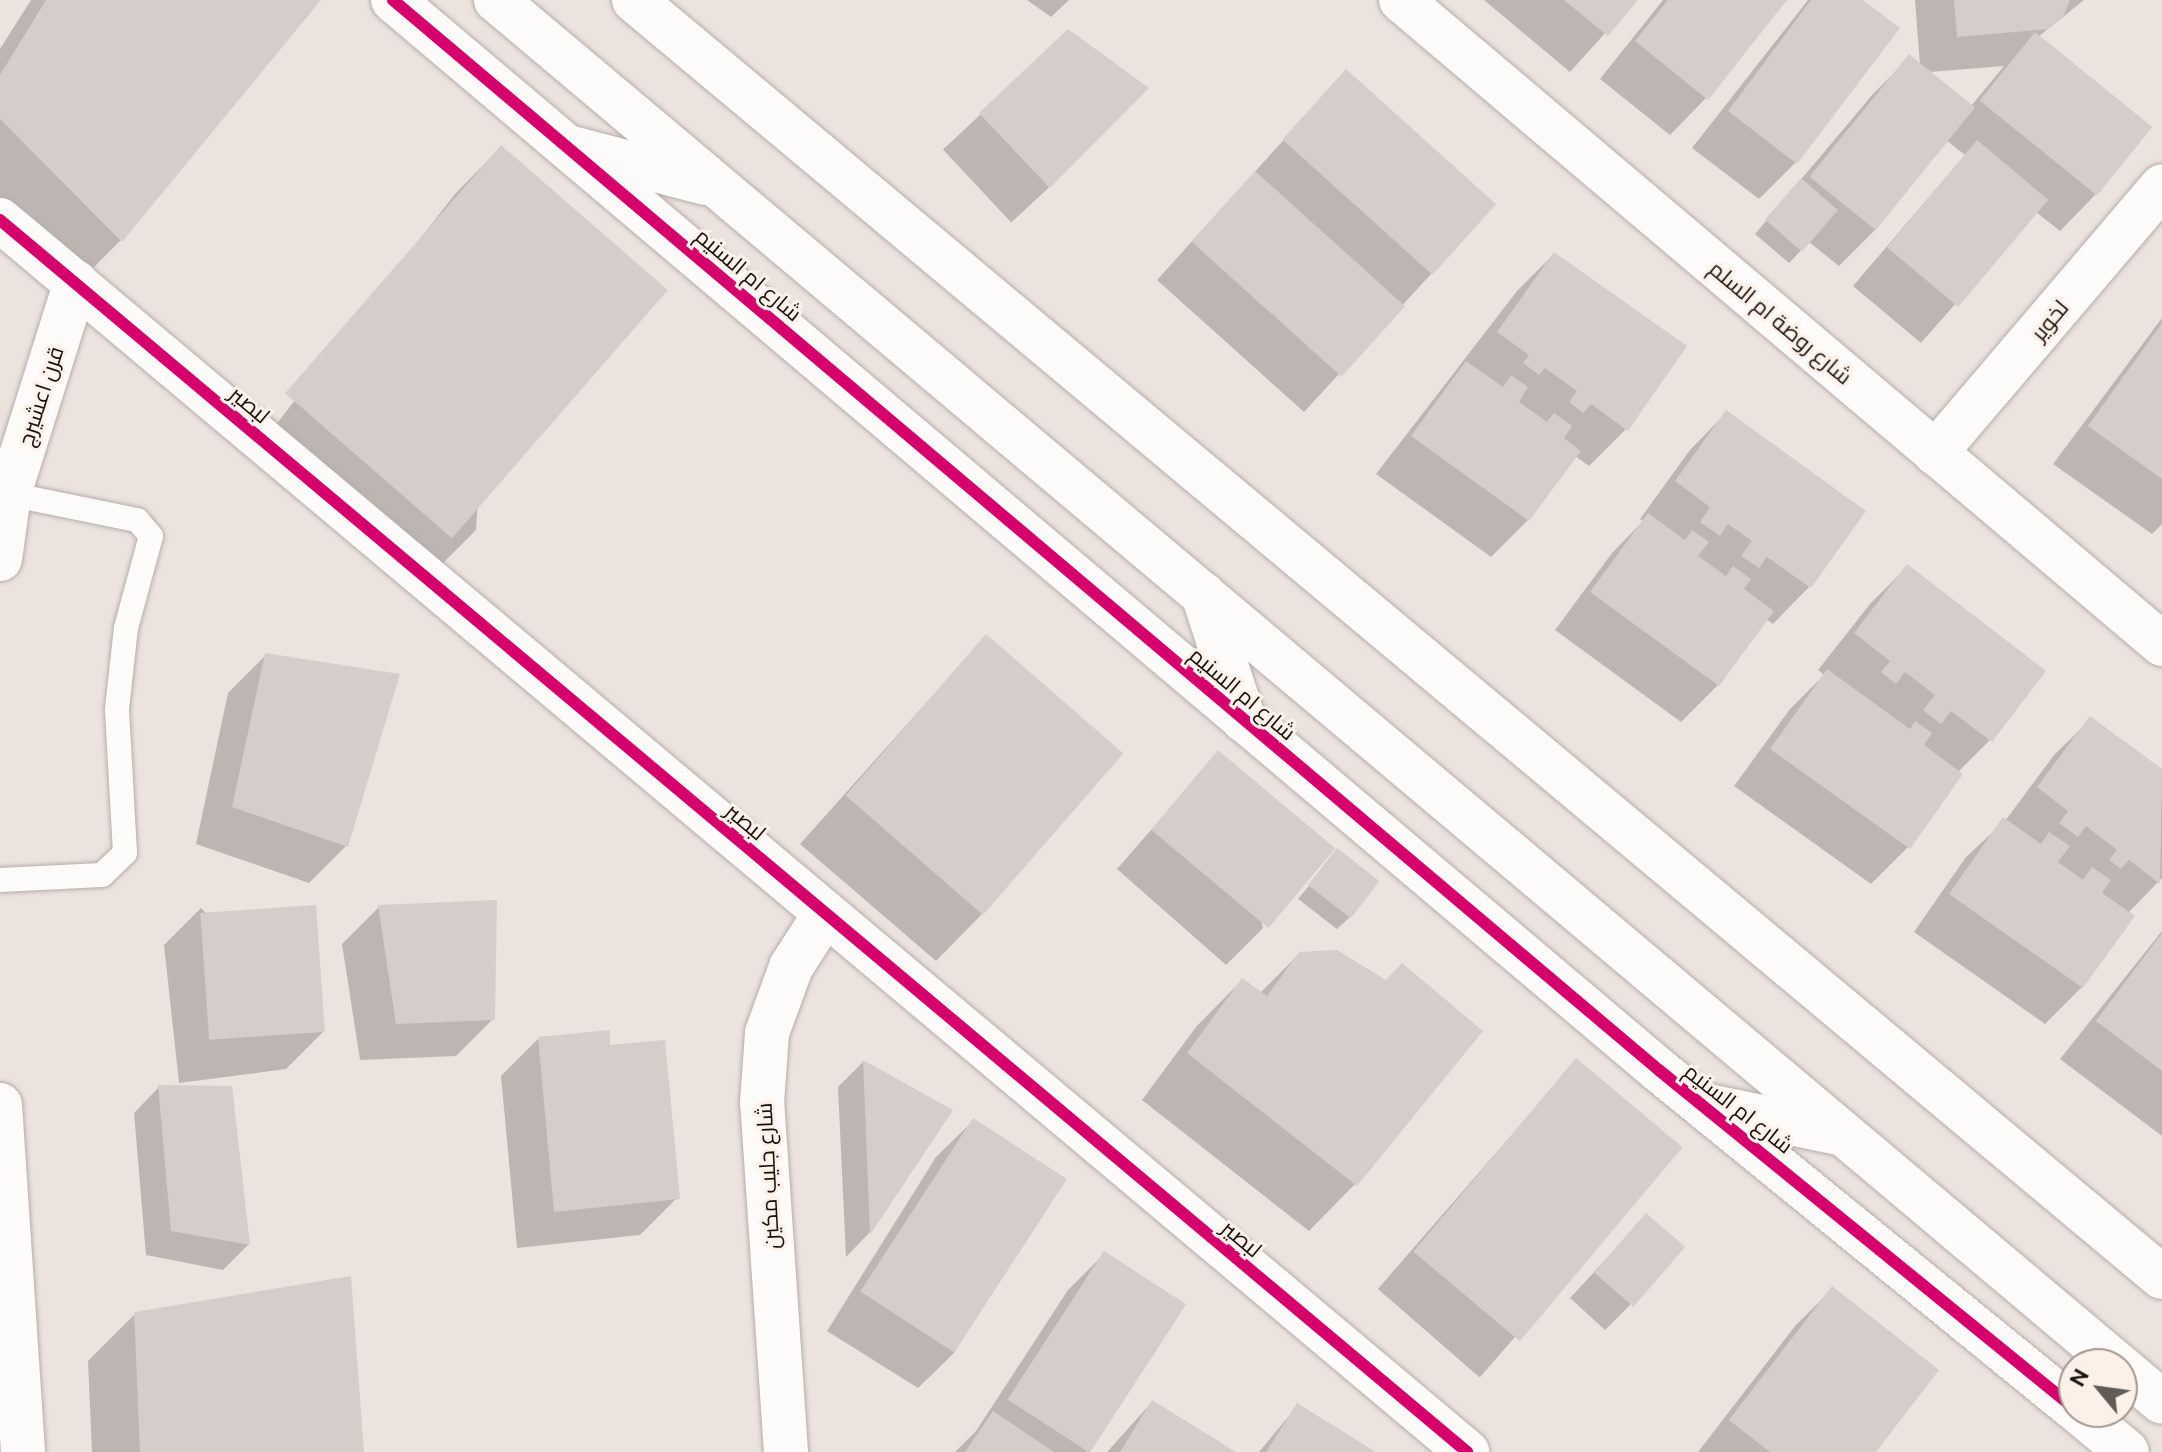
<!DOCTYPE html>
<html>
<head>
<meta charset="utf-8">
<style>
  body { margin:0 }
  #map { position:relative; width:2162px; height:1452px; overflow:hidden; background:#ece3df; font-family:Ubuntu,Cairo,sans-serif }
  div>[style] { position:absolute }
  .shadow>* { inset:0; background:#0003; transform-origin:0 0 }
  .building>* { inset:0; background:#d4cdc9; transform-origin:0 0 }
  .roads { filter:drop-shadow(0 0 2px #b6aeab) drop-shadow(0 0 2px #b6aeab) }
  .lane>* { height:24px; margin:-12px; padding:0 12px; transform-origin:12px; border-radius:12px; background:#fcfbfa }
  .street>* { height:44px; margin:-22px; padding:0 22px; transform-origin:22px; border-radius:22px; background:#fcfbfa }
  .secondary>* { height:44px; margin:-22px; padding:0 22px; transform-origin:22px; border-radius:22px; background:#fcfbfa }
  .cycleway>* { height:12px; margin:-6px; padding:0 6px; transform-origin:6px; border-radius:6px; background:#d6006c }
  span { translate:-50% -50%; white-space:nowrap; text-align:center; line-height:1.15; -webkit-text-stroke:6px #fdf0e9; paint-order:stroke }
  .street-label { font-size:22px; color:#17120e }
  .north { position:absolute; left:2058px; top:1348px; width:80px; height:80px; box-sizing:border-box; background:#fdf0e9; border:2px solid #a19791; border-radius:50%; rotate:299deg; font-size:22px; font-weight:700; line-height:32px; text-align:center; color:#17120e }
  .north::after { content:''; display:block; margin:auto; width:28px; height:36px; background:#625b57; clip-path:polygon(50% 0,100% 100%,50% 72%,0 100%) }
</style>
</head>
<body>
<div id="map">
  <div class="shadow">
    <div style="clip-path:polygon(31px 0,318px 0,120px 241px,74px 287px,0 213px,0 49px)"></div>
    <div style="clip-path:polygon(1027px 0,1069px 0,1051px 17px)"></div>
    <div style="clip-path:polygon(1484px 0,1635px 0,1570px 72px)"></div>
    <div style="clip-path:polygon(1663px 0,1785px 0,1706px 98px,1670px 135px,1600px 79px)"></div>
    <div style="clip-path:polygon(1808px 0,1860px 0,1796px 162px,1759px 199px,1692px 148px)"></div>
    <div style="clip-path:polygon(evenodd,1915px 0,2084px 0,2038px 37px,2096px 194px,2060px 231px,2036px 212px,1921px 343px,1853px 286px,1965px 155px,1946px 140px,1876px 229px,1839px 266px,1809px 242px,1789px 263px,1755px 234px,1873px 94px,1910px 57px,1920px 65px,1915px 0,2004px 66px,1971px 106px,1929px 72px,2004px 66px)"></div>
    <div style="clip-path:polygon(1346px 71px,1432px 273px,1304px 412px,1157px 280px)"></div>
    <div style="left:981px;top:114px;width:100px;height:52px;rotate:47deg"></div>
    <div style="clip-path:polygon(501px 147px,476px 530px,429px 577px,254px 453px,455px 194px)"></div>
    <div style="clip-path:polygon(1554px 254px,1626px 429px,1589px 466px,1575px 456px,1528px 520px,1491px 557px,1376px 474px,1517px 291px)"></div>
    <div style="clip-path:polygon(2162px 318px,2162px 524px,2152px 534px,2053px 464px)"></div>
    <div style="clip-path:polygon(1726px 413px,1809px 587px,1773px 624px,1766px 619px,1718px 685px,1681px 722px,1555px 630px,1612px 553px,1643px 521px,1640px 519px,1690px 450px)"></div>
    <div style="clip-path:polygon(1907px 567px,1990px 740px,1958px 772px,1908px 847px,1871px 884px,1734px 786px,1790px 709px,1824px 675px,1818px 670px,1870px 604px)"></div>
    <div style="clip-path:polygon(986px 636px,982px 914px,936px 961px,800px 844px)"></div>
    <div style="clip-path:polygon(265px 656px,346px 846px,309px 883px,196px 844px,228px 693px)"></div>
    <div style="clip-path:polygon(2091px 719px,2162px 772px,2162px 878px,2128px 913px,2082px 987px,2045px 1024px,1914px 932px,1966px 857px,2005px 821px,2054px 755px)"></div>
    <div style="clip-path:polygon(1219px 752px,1263px 928px,1226px 965px,1117px 869px)"></div>
    <div style="clip-path:polygon(1338px 851px,1350px 917px,1337px 929px,1298px 899px)"></div>
    <div style="clip-path:polygon(379px 907px,493px 1019px,456px 1056px,360px 1060px,342px 944px)"></div>
    <div style="clip-path:polygon(201px 908px,323px 1032px,286px 1069px,179px 1083px,164px 945px)"></div>
    <div style="clip-path:polygon(2162px 931px,2162px 1136px,2060px 1059px)"></div>
    <div style="clip-path:polygon(1300px 953px,1355px 1184px,1309px 1231px,1142px 1100px,1196px 1027px,1242px 980px,1260px 993px)"></div>
    <div style="clip-path:polygon(538px 1039px,677px 1198px,640px 1235px,517px 1248px,501px 1076px)"></div>
    <div style="left:1576px;top:1061px;width:135px;height:302px;rotate:41deg"></div>
    <div style="clip-path:polygon(863px 1062px,950px 1111px,869px 1233px,846px 1257px,838px 1087px)"></div>
    <div style="clip-path:polygon(159px 1087px,231px 1088px,248px 1245px,223px 1270px,146px 1255px,134px 1113px)"></div>
    <div style="clip-path:polygon(973px 1121px,955px 1352px,918px 1388px,827px 1331px,936px 1157px)"></div>
    <div style="clip-path:polygon(1646px 1216px,1630px 1305px,1605px 1330px,1570px 1298px)"></div>
    <div style="clip-path:polygon(1105px 1253px,1184px 1305px,1086px 1452px,955px 1452px,976px 1431px,1068px 1290px)"></div>
    <div style="clip-path:polygon(1832px 1289px,1874px 1452px,1698px 1452px,1795px 1326px)"></div>
    <div style="clip-path:polygon(135px 1314px,362px 1452px,92px 1452px,88px 1361px)"></div>
    <div style="clip-path:polygon(1152px 1402px,1232px 1452px,1107px 1452px)"></div>
    <div style="clip-path:polygon(1297px 1406px,1372px 1452px,1259px 1452px)"></div>
  </div>
  <div class="building">
    <div style="clip-path:polygon(46px 0,321px 0,122px 242px,0 119px,0 75px)"></div>
    <div style="clip-path:polygon(1564px 0,1638px 0,1608px 36px)"></div>
    <div style="clip-path:polygon(1668px 0,1787px 0,1708px 100px,1635px 41px)"></div>
    <div style="clip-path:polygon(1811px 0,1863px 0,1900px 28px,1797px 164px,1728px 111px)"></div>
    <div style="clip-path:polygon(1954px 0,2070px 0,2064px 15px,2048px 29px,1957px 37px)"></div>
    <div style="clip-path:polygon(1068px 29px,1149px 88px,1050px 188px,979px 113px)"></div>
    <div style="left:2035px;top:32px;width:151px;height:88px;rotate:39deg"></div>
    <div style="left:1909px;top:54px;width:85px;height:158px;rotate:39deg"></div>
    <div style="left:1346px;top:69px;width:202px;height:95px;rotate:42deg"></div>
    <div style="left:1977px;top:140px;width:93px;height:140px;rotate:40deg"></div>
    <div style="left:501px;top:145px;width:221px;height:329px;rotate:41deg"></div>
    <div style="left:1255px;top:171px;width:202px;height:95px;rotate:42deg"></div>
    <div style="left:1801px;top:178px;width:49px;height:55px;rotate:41deg"></div>
    <div style="clip-path:polygon(1554px 252px,1687px 346px,1628px 431px,1591px 404px,1583px 413px,1569px 402px,1577px 391px,1545px 368px,1539px 375px,1523px 363px,1529px 355px,1497px 332px)"></div>
    <div style="clip-path:polygon(2162px 323px,2162px 479px,2088px 426px)"></div>
    <div style="clip-path:polygon(1466px 361px,1503px 387px,1511px 375px,1528px 387px,1519px 402px,1547px 422px,1554px 413px,1572px 426px,1564px 438px,1581px 451px,1529px 521px,1411px 436px)"></div>
    <div style="clip-path:polygon(1726px 410px,1866px 511px,1811px 588px,1767px 557px,1759px 568px,1741px 556px,1752px 541px,1728px 524px,1720px 536px,1700px 522px,1710px 507px,1675px 481px)"></div>
    <div style="clip-path:polygon(1648px 513px,1685px 540px,1692px 530px,1709px 542px,1698px 556px,1726px 576px,1733px 566px,1751px 579px,1744px 589px,1774px 611px,1719px 686px,1590px 592px)"></div>
    <div style="clip-path:polygon(1907px 564px,2046px 671px,1992px 742px,1951px 711px,1941px 724px,1923px 710px,1935px 695px,1905px 672px,1896px 684px,1881px 672px,1890px 661px,1854px 633px)"></div>
    <div style="left:986px;top:634px;width:182px;height:214px;rotate:41deg"></div>
    <div style="clip-path:polygon(265px 653px,400px 674px,348px 847px,232px 807px)"></div>
    <div style="clip-path:polygon(1827px 669px,1910px 729px,1915px 721px,1932px 733px,1924px 745px,1963px 774px,1910px 849px,1770px 749px)"></div>
    <div style="clip-path:polygon(2090px 716px,2162px 769px,2160px 884px,2129px 860px,2121px 869px,2109px 860px,2117px 850px,2086px 826px,2078px 837px,2059px 823px,2068px 811px,2037px 787px)"></div>
    <div style="left:1218px;top:750px;width:153px;height:104px;rotate:40deg"></div>
    <div style="clip-path:polygon(2003px 817px,2041px 844px,2049px 832px,2070px 846px,2058px 862px,2083px 880px,2092px 867px,2111px 880px,2102px 893px,2135px 916px,2083px 988px,1949px 894px)"></div>
    <div style="left:1337px;top:848px;width:54px;height:47px;rotate:38deg"></div>
    <div style="clip-path:polygon(497px 900px,495px 1020px,396px 1024px,378px 905px)"></div>
    <div style="left:316px;top:905px;width:127px;height:116px;rotate:86deg"></div>
    <div style="clip-path:polygon(2162px 933px,2162px 1071px,2096px 1021px)"></div>
    <div style="clip-path:polygon(1337px 950px,1386px 980px,1402px 963px,1483px 1031px,1357px 1186px,1187px 1053px,1242px 978px,1267px 996px,1299px 952px)"></div>
    <div style="clip-path:polygon(610px 1030px,610px 1045px,665px 1040px,680px 1199px,554px 1212px,538px 1037px)"></div>
    <div style="left:1576px;top:1058px;width:139px;height:253px;rotate:40deg"></div>
    <div style="clip-path:polygon(863px 1060px,953px 1110px,870px 1235px)"></div>
    <div style="clip-path:polygon(158px 1085px,232px 1086px,250px 1245px,171px 1231px)"></div>
    <div style="left:973px;top:1118px;width:112px;height:207px;rotate:33deg"></div>
    <div style="left:1646px;top:1213px;width:52px;height:79px;rotate:41deg"></div>
    <div style="left:1104px;top:1251px;width:98px;height:177px;rotate:33deg"></div>
    <div style="clip-path:polygon(351px 1276px,364px 1452px,140px 1452px,134px 1312px)"></div>
    <div style="clip-path:polygon(1832px 1286px,1939px 1370px,1876px 1452px,1770px 1452px,1729px 1420px)"></div>
    <div style="clip-path:polygon(1152px 1400px,1236px 1452px,1120px 1452px)"></div>
    <div style="clip-path:polygon(1297px 1403px,1376px 1452px,1266px 1452px)"></div>
    <div style="clip-path:polygon(993px 1411px,1054px 1452px,965px 1452px)"></div>
  </div>
  <div class="roads">
    <div class="lane">
      <div style="left:0;top:880px;width:102px;rotate:-2.8deg"></div>
      <div style="left:102px;top:875px;width:32px;rotate:-44deg"></div>
      <div style="left:125px;top:853px;width:144px;rotate:-93.2deg"></div>
      <div style="left:117px;top:709px;width:81px;rotate:-83.7deg"></div>
      <div style="left:126px;top:628px;width:95px;rotate:-74.8deg"></div>
      <div style="left:151px;top:536px;width:21px;rotate:-131deg"></div>
      <div style="left:137px;top:520px;width:131px;rotate:-168.5deg"></div>
    </div>
    <div class="street">
      <div style="left:393px;top:0;width:1659px;rotate:40.21deg"></div>
      <div style="left:1660px;top:1071px;width:534px;rotate:39.15deg"></div>
      <div style="left:1401px;top:0;width:997px;rotate:40.24deg"></div>
      <div style="left:0;top:220px;width:1916px;rotate:40.02deg"></div>
      <div style="left:1935px;top:453px;width:350px;rotate:-49.6deg"></div>
      <div style="left:0;top:559px;width:66px;rotate:-82.1deg"></div>
      <div style="left:9px;top:494px;width:222px;rotate:-72.5deg"></div>
      <div style="left:0;top:1105px;width:348px;rotate:86.2deg"></div>
      <div style="left:2079px;top:1412px;width:62px;rotate:39.8deg"></div>
      <div style="left:786px;top:1452px;width:350px;rotate:-93.9deg"></div>
      <div style="left:762px;top:1103px;width:70px;rotate:-85.9deg"></div>
      <div style="left:767px;top:1033px;width:70px;rotate:-70deg"></div>
      <div style="left:791px;top:967px;width:63px;rotate:-57.3deg"></div>
    </div>
    <div class="secondary">
      <div style="left:496px;top:0;width:2119px;rotate:40.08deg"></div>
      <div style="left:634px;top:0;width:1991px;rotate:39.89deg"></div>
      <div style="left:568px;top:147px;width:142px;rotate:14.7deg"></div>
      <div style="left:1203px;top:594px;width:133px;rotate:72deg"></div>
      <div style="left:1708px;top:1106px;width:133px;rotate:11.7deg"></div>
      <div style="left:2122px;top:1368px;width:52px;rotate:40.4deg"></div>
    </div>
  </div>
  <div class="cycleway">
    <div style="left:393px;top:0;width:1659px;rotate:40.21deg"></div>
    <div style="left:1660px;top:1071px;width:534px;rotate:39.15deg"></div>
    <div style="left:0;top:220px;width:1916px;rotate:40.02deg"></div>
  </div>
  <div class="street-label">
    <span style="left:749px;top:274px;rotate:40deg">شارع ام السنيم</span>
    <span style="left:2049px;top:320px;rotate:-50deg">لخوير</span>
    <span style="left:1781px;top:322px;rotate:40deg">شارع روضة ام السلم</span>
    <span style="left:40px;top:396px;rotate:-72deg">قرن اعشيرج</span>
    <span style="left:250px;top:404px;rotate:40deg">لبصير</span>
    <span style="left:1243px;top:693px;rotate:40deg">شارع ام السنيم</span>
    <span style="left:746px;top:821px;rotate:40deg">لبصير</span>
    <span style="left:1739px;top:1108px;rotate:38deg">شارع ام السنيم</span>
    <span style="left:767px;top:1176px;rotate:-93deg">شارع جليب مكين</span>
    <span style="left:1242px;top:1238px;rotate:40deg">لبصير</span>
  </div>
  <div class="north">N</div>
</div>
</body>
</html>
